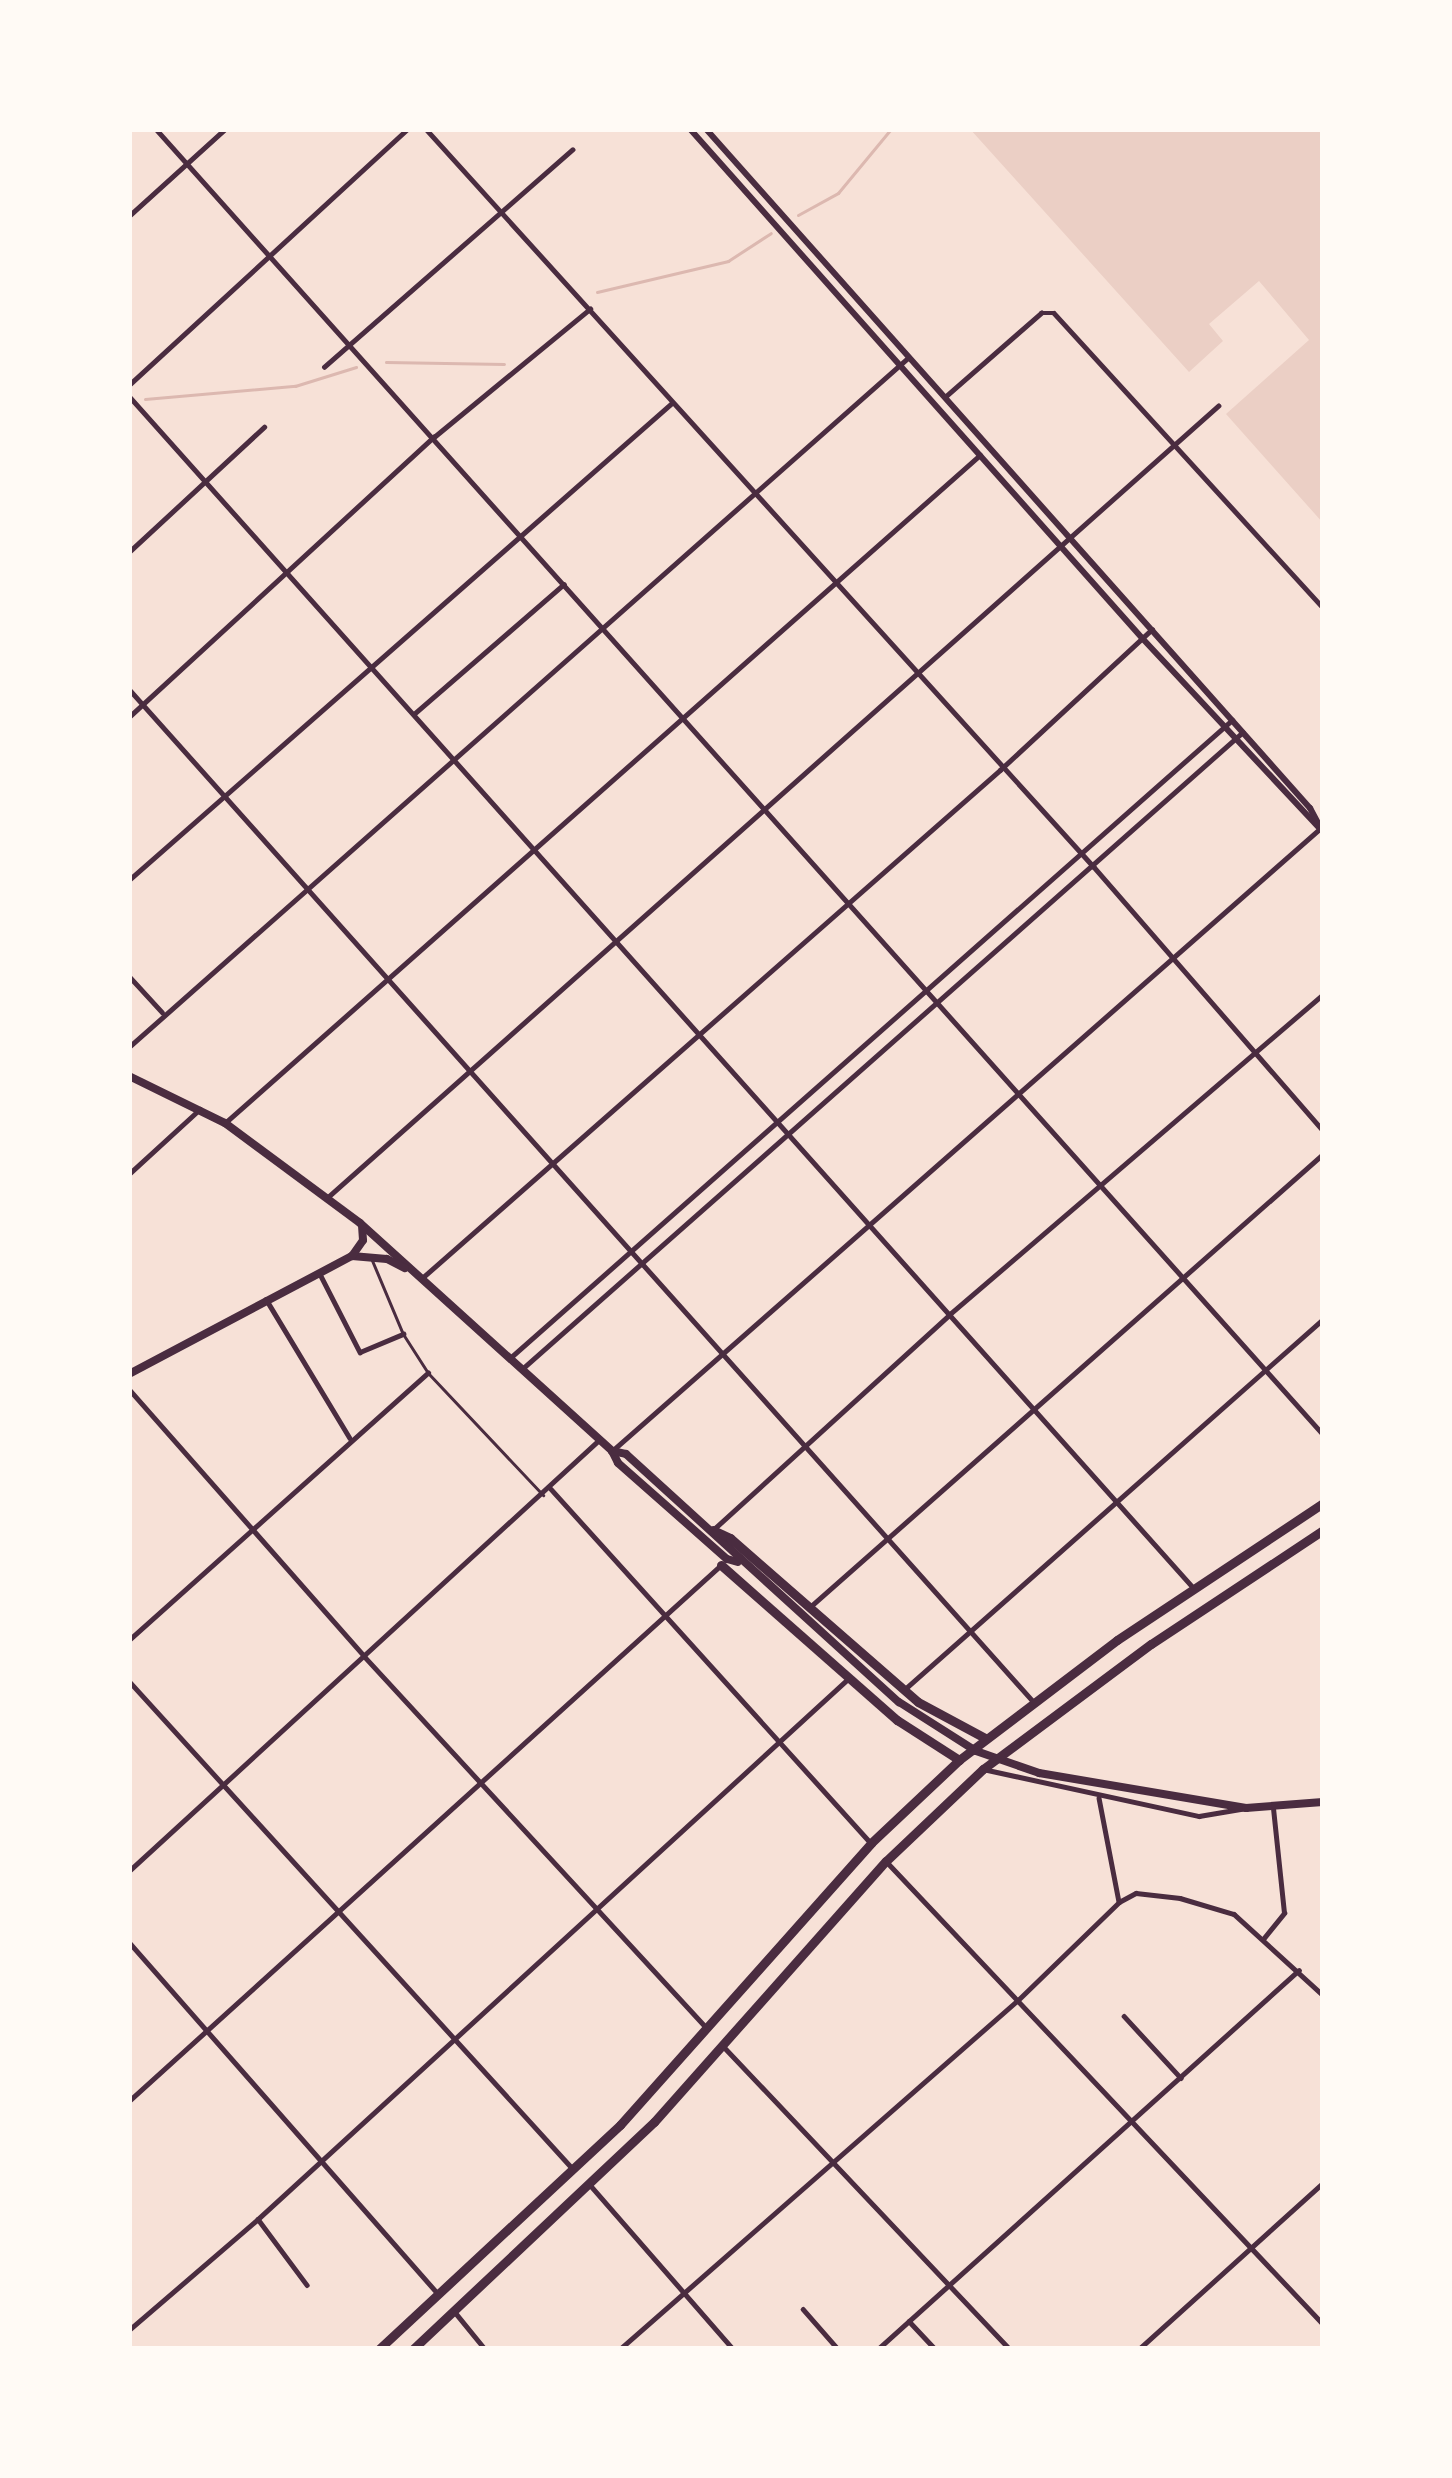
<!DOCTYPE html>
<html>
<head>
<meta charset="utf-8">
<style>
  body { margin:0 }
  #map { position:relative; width:1452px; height:2478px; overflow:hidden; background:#f7e1d7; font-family:Jost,sans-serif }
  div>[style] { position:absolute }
  .green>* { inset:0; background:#ebcfc5 }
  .stream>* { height:3px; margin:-1.5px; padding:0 1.5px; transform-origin:1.5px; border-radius:1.5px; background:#dcb8b0 }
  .service>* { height:3px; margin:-1.5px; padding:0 1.5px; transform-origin:1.5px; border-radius:1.5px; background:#4a2c40 }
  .minor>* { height:4.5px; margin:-2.25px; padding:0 2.25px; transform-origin:2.25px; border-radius:2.25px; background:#4a2c40 }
  .tertiary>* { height:6px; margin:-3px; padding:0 3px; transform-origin:3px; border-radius:3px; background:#4a2c40 }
  .secondary>* { height:8px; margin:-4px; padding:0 4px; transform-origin:4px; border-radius:4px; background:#4a2c40 }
  .trunk>* { height:9px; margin:-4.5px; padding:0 4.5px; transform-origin:4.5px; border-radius:4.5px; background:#4a2c40 }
  span { translate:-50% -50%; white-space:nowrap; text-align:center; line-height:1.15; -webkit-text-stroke:10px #fffaf5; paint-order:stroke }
  .frame { position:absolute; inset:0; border:132px solid #fffaf5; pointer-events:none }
</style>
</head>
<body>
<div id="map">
  <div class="green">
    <div style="clip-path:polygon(970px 129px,1323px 129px,1323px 523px,1226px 414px,1309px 340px,1259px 281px,1209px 324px,1223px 341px,1189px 372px)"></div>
  </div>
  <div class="stream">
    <div style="left:798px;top:215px;width:46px;rotate:-28.8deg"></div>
    <div style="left:838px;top:193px;width:83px;rotate:-50.4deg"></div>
    <div style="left:597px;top:292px;width:135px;rotate:-13.3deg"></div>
    <div style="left:728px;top:261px;width:51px;rotate:-33.1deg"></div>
    <div style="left:386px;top:362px;width:118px;rotate:1deg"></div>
    <div style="left:145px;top:399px;width:151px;rotate:-5deg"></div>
    <div style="left:295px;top:386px;width:64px;rotate:-17.3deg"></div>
  </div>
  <div class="service">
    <div style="left:371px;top:1258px;width:82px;rotate:67.2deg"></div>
    <div style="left:403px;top:1334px;width:46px;rotate:57.3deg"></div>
    <div style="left:428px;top:1373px;width:168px;rotate:46.7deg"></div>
  </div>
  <div class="minor">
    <div style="left:156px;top:129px;width:1751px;rotate:48.2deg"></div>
    <div style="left:426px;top:129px;width:995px;rotate:47.85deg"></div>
    <div style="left:1094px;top:867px;width:349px;rotate:49deg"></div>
    <div style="left:129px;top:216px;width:130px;rotate:-42.2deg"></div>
    <div style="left:324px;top:367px;width:330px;rotate:-41.2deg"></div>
    <div style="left:129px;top:385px;width:378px;rotate:-42.6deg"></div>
    <div style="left:129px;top:396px;width:1596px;rotate:48.23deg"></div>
    <div style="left:945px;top:397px;width:128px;rotate:-41.2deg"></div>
    <div style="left:1041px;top:313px;width:13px"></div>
    <div style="left:1054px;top:313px;width:399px;rotate:47.6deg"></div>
    <div style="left:129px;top:552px;width:184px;rotate:-42.8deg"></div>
    <div style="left:129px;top:689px;width:1357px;rotate:48.23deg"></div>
    <div style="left:414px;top:714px;width:198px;rotate:-40.9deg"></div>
    <div style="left:129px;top:717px;width:414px;rotate:-42.6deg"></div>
    <div style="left:434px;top:437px;width:202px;rotate:-39.4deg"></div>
    <div style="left:129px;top:880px;width:723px;rotate:-41.3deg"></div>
    <div style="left:129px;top:976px;width:49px;rotate:47.5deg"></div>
    <div style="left:129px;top:1047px;width:1041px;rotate:-41.5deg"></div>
    <div style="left:225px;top:1123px;width:1008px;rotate:-41.5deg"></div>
    <div style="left:129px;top:1174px;width:96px;rotate:-42.5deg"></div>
    <div style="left:328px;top:1197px;width:1191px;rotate:-41.63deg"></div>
    <div style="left:320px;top:1274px;width:88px;rotate:62.9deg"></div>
    <div style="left:360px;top:1352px;width:47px;rotate:-22.7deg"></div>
    <div style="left:421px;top:1279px;width:771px;rotate:-41.32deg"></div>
    <div style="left:1000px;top:770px;width:207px;rotate:-42.8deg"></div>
    <div style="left:266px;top:1299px;width:162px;rotate:58.9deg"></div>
    <div style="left:509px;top:1359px;width:965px;rotate:-41.47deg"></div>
    <div style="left:521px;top:1370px;width:963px;rotate:-41.47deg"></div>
    <div style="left:129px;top:1389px;width:356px;rotate:48.6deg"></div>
    <div style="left:364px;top:1656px;width:503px;rotate:47.34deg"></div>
    <div style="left:612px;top:1451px;width:947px;rotate:-41.32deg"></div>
    <div style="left:551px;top:1489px;width:474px;rotate:47.9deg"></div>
    <div style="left:714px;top:1529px;width:319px;rotate:-42.3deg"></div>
    <div style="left:950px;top:1314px;width:491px;rotate:-40.6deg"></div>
    <div style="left:810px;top:1607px;width:684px;rotate:-41.45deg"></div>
    <div style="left:129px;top:1640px;width:401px;rotate:-41.8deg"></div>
    <div style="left:129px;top:1681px;width:660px;rotate:47.7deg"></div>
    <div style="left:905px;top:1689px;width:558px;rotate:-41.51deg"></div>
    <div style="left:983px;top:1769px;width:221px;rotate:12.3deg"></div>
    <div style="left:1199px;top:1816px;width:43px;rotate:-9.5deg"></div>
    <div style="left:1099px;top:1798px;width:106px;rotate:79.1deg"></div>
    <div style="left:886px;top:1861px;width:637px;rotate:46.65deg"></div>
    <div style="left:129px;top:1871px;width:638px;rotate:-42.52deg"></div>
    <div style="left:1264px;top:1938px;width:32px;rotate:-51deg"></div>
    <div style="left:1284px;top:1913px;width:106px;rotate:-96deg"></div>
    <div style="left:129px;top:1942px;width:468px;rotate:48.7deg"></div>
    <div style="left:1124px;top:2016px;width:84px;rotate:47.4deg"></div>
    <div style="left:725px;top:2048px;width:415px;rotate:46.6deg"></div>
    <div style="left:129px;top:2101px;width:799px;rotate:-42.16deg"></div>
    <div style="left:591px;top:2186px;width:216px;rotate:48.9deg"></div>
    <div style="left:258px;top:2219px;width:82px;rotate:53.4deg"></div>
    <div style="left:803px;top:2309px;width:53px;rotate:48.8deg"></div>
    <div style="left:454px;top:2311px;width:49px;rotate:50.8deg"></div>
    <div style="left:909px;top:2321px;width:38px;rotate:47deg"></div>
    <div style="left:129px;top:2330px;width:170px;rotate:-40.7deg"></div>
    <div style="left:258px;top:2219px;width:800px;rotate:-42.47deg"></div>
    <div style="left:620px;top:2349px;width:529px;rotate:-41.25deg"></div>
    <div style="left:1018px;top:2000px;width:141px;rotate:-44.1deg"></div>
    <div style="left:1119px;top:1902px;width:19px;rotate:-28deg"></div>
    <div style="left:1136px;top:1893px;width:44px;rotate:6.5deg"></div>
    <div style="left:1180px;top:1898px;width:56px;rotate:16.5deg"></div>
    <div style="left:1234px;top:1914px;width:120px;rotate:42.3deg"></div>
    <div style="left:878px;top:2349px;width:566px;rotate:-41.99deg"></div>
    <div style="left:1139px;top:2349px;width:248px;rotate:-42.1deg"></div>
  </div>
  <div class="tertiary">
    <div style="left:690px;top:129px;width:681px;rotate:48.39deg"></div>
    <div style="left:1142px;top:638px;width:265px;rotate:47deg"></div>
    <div style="left:706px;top:129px;width:909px;rotate:48.35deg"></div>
    <div style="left:1310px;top:808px;width:19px;rotate:62deg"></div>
  </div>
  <div class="secondary">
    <div style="left:129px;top:1076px;width:107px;rotate:26.1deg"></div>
    <div style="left:225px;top:1123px;width:168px;rotate:36.5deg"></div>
    <div style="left:360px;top:1223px;width:340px;rotate:42.1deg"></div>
    <div style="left:612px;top:1451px;width:13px;rotate:63deg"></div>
    <div style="left:618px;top:1463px;width:145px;rotate:41.4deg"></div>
    <div style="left:727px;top:1559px;width:11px;rotate:15deg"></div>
    <div style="left:352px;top:1256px;width:35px;rotate:5deg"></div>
    <div style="left:387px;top:1259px;width:20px;rotate:27deg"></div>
    <div style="left:129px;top:1374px;width:252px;rotate:-27.9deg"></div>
    <div style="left:352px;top:1256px;width:19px;rotate:-55deg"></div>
    <div style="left:363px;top:1240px;width:14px;rotate:-94deg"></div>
    <div style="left:612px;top:1451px;width:14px;rotate:12deg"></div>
    <div style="left:626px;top:1454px;width:369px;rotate:42.3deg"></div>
    <div style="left:899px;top:1702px;width:91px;rotate:32.5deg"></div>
    <div style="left:976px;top:1751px;width:67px;rotate:19.2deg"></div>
    <div style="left:1039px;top:1773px;width:210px;rotate:9.6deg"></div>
    <div style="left:1246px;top:1808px;width:77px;rotate:-4.5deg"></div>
  </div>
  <div class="trunk">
    <div style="left:713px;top:1530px;width:19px;rotate:25deg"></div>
    <div style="left:730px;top:1538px;width:249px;rotate:41.1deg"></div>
    <div style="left:918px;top:1702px;width:76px;rotate:28.2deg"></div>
    <div style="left:721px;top:1565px;width:235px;rotate:41.4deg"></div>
    <div style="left:897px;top:1720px;width:74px;rotate:32.8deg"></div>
    <div style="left:379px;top:2349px;width:329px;rotate:-42.9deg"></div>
    <div style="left:620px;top:2125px;width:378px;rotate:-48.3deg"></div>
    <div style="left:871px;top:1843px;width:121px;rotate:-43.3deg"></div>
    <div style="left:959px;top:1760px;width:198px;rotate:-37.2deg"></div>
    <div style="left:1117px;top:1640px;width:247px;rotate:-33.6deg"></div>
    <div style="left:413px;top:2349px;width:331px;rotate:-43.3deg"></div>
    <div style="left:654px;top:2122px;width:349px;rotate:-48.4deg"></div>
    <div style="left:886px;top:1861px;width:134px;rotate:-43.5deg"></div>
    <div style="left:983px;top:1769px;width:209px;rotate:-36.7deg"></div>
    <div style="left:1151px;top:1644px;width:206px;rotate:-33.5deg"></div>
  </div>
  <div class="frame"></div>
</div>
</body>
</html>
